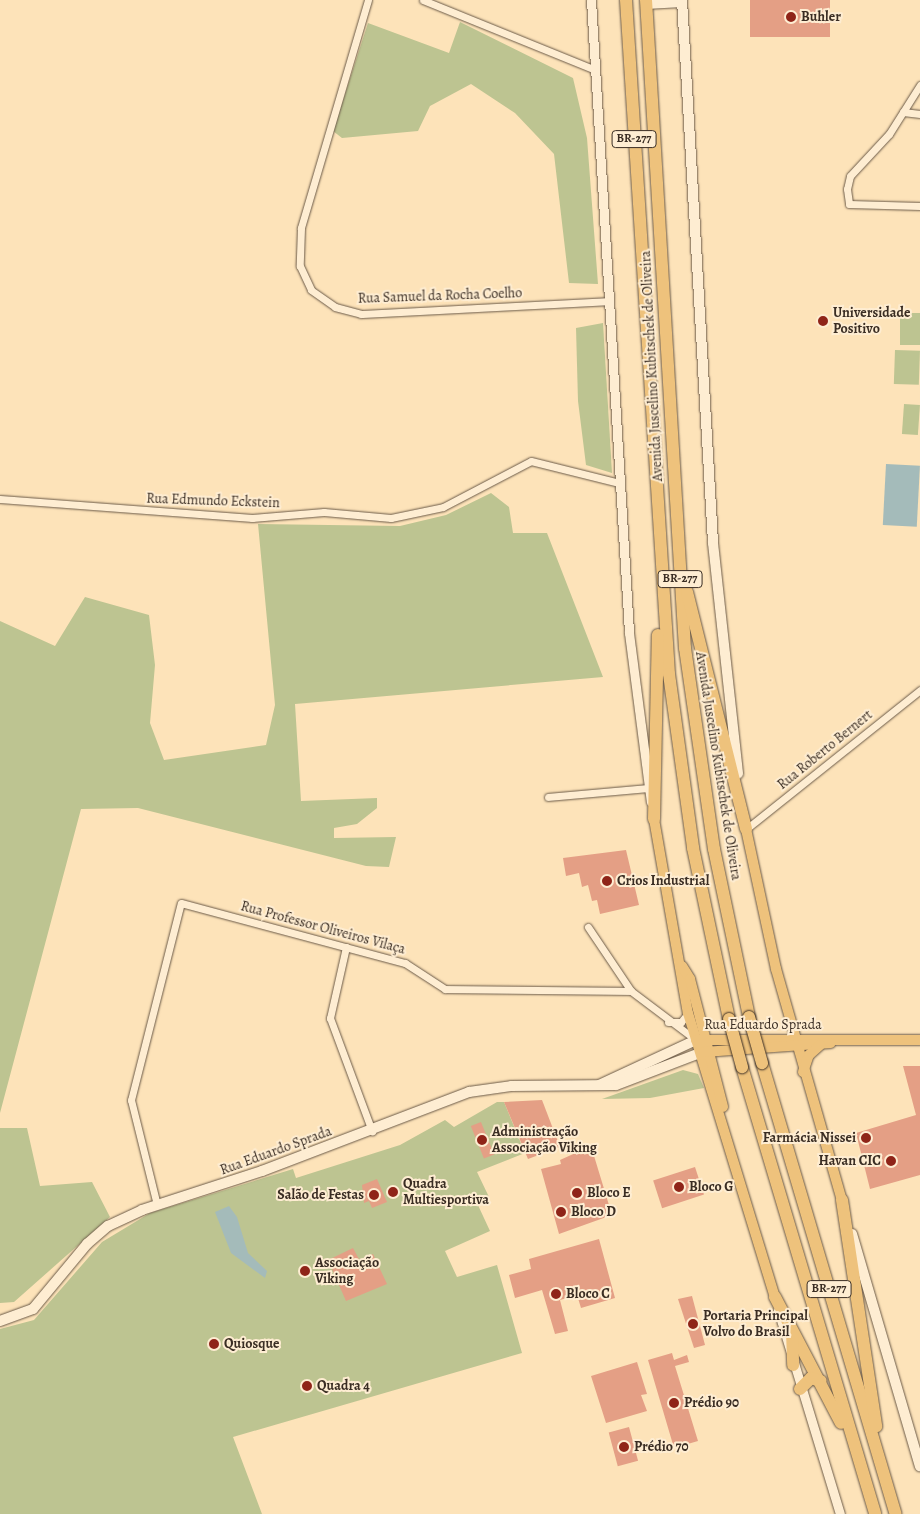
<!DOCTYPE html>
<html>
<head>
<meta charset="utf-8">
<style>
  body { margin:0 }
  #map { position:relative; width:920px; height:1514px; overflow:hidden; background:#fde3b9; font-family:Alegreya,serif }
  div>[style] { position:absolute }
  .green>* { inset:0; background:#bdc491; transform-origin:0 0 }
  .water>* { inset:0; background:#a4bbba; transform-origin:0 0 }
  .building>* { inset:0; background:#e49f85; transform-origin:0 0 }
  .roads { filter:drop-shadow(0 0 1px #6b5a48) drop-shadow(0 0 1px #6b5a48) }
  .minor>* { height:7px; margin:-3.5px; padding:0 3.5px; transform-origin:3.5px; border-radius:3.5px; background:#feedd2 }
  .tertiary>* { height:9px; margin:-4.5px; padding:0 4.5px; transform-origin:4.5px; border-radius:4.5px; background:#feedd2 }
  .secondary>* { height:10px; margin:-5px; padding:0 5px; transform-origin:5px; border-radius:5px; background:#feedd2 }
  .primary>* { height:10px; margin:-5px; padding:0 5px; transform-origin:5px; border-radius:5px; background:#eec27c }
  .motorway>* { height:12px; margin:-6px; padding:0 6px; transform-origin:6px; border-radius:6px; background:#eec27c }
  .bridges { filter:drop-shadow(0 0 1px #3a2d23) drop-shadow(0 0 1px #3a2d23) }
  .motorway-bridge>* { height:12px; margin:-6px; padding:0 6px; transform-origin:6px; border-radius:6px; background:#eec27c }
  .dots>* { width:14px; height:14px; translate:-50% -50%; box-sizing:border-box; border:2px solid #feedd2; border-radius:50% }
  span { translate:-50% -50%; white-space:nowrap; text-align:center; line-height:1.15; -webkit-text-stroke:4px #feedd2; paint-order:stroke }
  .shield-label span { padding:1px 4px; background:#feedd2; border:1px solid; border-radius:4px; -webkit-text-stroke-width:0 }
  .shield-label { font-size:12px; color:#3a2d23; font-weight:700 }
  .poi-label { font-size:14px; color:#3a2d23; font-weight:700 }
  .left { translate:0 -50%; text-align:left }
  .right { translate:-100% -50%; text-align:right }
  .street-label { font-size:14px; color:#3a2d23 }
</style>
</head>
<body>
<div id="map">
  <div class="green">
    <div style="clip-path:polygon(460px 22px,573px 78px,587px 138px,598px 284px,569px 283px,554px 154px,515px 113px,471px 84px,430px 106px,418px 131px,342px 138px,333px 131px,368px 23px,449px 53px)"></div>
    <div style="left:900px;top:313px;width:20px;height:32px"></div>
    <div style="clip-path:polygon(603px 323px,612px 473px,586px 465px,578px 401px,576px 328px)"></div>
    <div style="left:895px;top:350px;width:25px;height:34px;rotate:2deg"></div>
    <div style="left:904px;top:404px;width:16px;height:30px;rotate:4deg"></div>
    <div style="clip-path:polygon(491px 493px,509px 507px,513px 533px,547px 533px,603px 677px,295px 704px,301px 801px,377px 798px,377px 808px,357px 824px,334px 828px,334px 838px,396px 837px,389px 867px,366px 866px,138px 808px,81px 809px,0 1113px,0 621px,55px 646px,85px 597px,149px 615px,155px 665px,150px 723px,164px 760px,266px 745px,275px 705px,258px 524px,400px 526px,446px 515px)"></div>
    <div style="clip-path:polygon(683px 1070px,698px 1074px,704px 1088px,650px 1098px,602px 1099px)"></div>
    <div style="clip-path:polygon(497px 1102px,504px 1102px,525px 1153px,477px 1172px,489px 1197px,477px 1203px,490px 1231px,445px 1251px,457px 1277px,497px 1265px,522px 1353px,233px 1437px,262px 1514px,0 1514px,0 1329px,34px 1320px,102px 1242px,150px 1213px,293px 1169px,296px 1178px,400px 1145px,445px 1120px,454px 1127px)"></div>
    <div style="clip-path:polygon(0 1128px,27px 1128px,40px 1186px,92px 1182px,110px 1217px,14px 1302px,0 1303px)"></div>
  </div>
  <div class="water">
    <div style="left:886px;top:464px;width:34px;height:61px;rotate:3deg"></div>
    <div style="clip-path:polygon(229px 1206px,237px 1217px,248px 1253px,267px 1271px,265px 1278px,231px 1253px,215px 1212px)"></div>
  </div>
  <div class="building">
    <div style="left:750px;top:0;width:80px;height:37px"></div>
    <div style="clip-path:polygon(626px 850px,639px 905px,600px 914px,597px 900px,592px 901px,588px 885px,582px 887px,579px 873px,566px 876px,563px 858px)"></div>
    <div style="clip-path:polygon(903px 1066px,920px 1066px,920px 1175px,870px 1189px,856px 1133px,916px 1115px)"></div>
    <div style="clip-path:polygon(542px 1100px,560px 1147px,528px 1159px,504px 1102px)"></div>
    <div style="left:481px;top:1122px;width:35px;height:11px;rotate:68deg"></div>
    <div style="clip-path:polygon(591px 1146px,612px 1215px,559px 1234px,541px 1169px,561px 1164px,560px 1160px)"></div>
    <div style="left:695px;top:1167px;width:29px;height:44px;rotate:72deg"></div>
    <div style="clip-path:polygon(377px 1179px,387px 1202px,372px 1208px,369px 1201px,364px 1203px,362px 1185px)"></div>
    <div style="clip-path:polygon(599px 1239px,615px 1298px,581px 1308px,577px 1295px,560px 1300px,568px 1331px,555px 1334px,542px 1290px,515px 1298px,509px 1275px,531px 1269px,529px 1259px)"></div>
    <div style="clip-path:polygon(353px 1248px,360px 1261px,373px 1254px,387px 1284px,346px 1301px,328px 1260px)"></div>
    <div style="clip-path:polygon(692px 1296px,705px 1345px,694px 1348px,678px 1299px)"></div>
    <div style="clip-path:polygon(672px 1353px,674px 1360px,687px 1355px,689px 1362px,675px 1366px,698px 1441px,674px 1448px,648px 1360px)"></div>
    <div style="clip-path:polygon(637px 1362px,647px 1394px,641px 1395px,647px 1411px,606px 1423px,591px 1376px)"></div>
    <div style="left:629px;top:1427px;width:35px;height:21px;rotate:75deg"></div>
  </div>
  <div class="roads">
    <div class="minor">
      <div style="left:368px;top:0;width:238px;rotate:106.4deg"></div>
      <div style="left:301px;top:228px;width:38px;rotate:92deg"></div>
      <div style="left:300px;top:266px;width:26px;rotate:65deg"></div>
      <div style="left:311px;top:290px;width:29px;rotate:35deg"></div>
      <div style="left:335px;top:307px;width:27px;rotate:15deg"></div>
      <div style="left:361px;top:314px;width:247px;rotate:-3deg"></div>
      <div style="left:423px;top:0;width:186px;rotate:22.1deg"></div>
      <div style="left:920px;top:85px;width:58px;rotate:122.3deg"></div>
      <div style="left:889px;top:134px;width:57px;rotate:132.9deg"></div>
      <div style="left:850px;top:176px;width:13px;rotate:103deg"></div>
      <div style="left:847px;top:189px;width:15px;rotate:82deg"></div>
      <div style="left:849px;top:204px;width:71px;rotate:1.6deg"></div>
      <div style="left:903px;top:112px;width:17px;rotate:7deg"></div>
      <div style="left:0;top:499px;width:253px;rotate:4.3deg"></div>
      <div style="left:252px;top:518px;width:72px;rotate:-4.8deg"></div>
      <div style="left:324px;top:512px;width:67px;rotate:5.1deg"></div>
      <div style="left:391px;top:518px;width:53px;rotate:-11.9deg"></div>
      <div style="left:443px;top:507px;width:99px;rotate:-27.6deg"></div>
      <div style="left:531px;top:461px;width:91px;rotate:14deg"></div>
      <div style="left:548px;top:797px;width:100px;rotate:-5.1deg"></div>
      <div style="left:746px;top:829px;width:223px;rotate:-38.6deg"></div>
      <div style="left:588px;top:927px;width:77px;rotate:56.1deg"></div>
      <div style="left:631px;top:991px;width:81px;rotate:37deg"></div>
      <div style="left:346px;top:947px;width:73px;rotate:102.7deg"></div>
      <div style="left:330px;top:1018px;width:121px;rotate:69.6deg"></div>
      <div style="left:668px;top:1022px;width:13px"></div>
      <div style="left:681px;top:1022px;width:11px;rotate:-52deg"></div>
      <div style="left:157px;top:1205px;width:108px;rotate:-103.9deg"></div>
      <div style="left:131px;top:1100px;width:203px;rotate:-75.8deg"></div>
      <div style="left:181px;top:903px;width:232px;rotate:15deg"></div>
      <div style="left:405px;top:963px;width:48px;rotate:33deg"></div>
      <div style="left:445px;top:989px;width:186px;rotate:0.6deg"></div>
    </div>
    <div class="tertiary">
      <div style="left:591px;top:0;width:634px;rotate:86.56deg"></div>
      <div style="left:629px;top:633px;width:170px;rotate:82.6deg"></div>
      <div style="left:778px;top:1310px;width:213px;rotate:73.1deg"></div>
    </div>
    <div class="secondary">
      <div style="left:682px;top:0;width:544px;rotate:86.73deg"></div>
      <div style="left:713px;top:543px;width:232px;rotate:83.8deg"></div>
      <div style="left:646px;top:4px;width:36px;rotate:-3deg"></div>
      <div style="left:599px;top:1085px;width:107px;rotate:-24.9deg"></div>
      <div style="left:852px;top:1234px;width:242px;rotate:73.7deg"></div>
      <div style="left:0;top:1321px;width:35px;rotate:-20deg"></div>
      <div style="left:33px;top:1309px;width:85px;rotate:-50.3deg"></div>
      <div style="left:87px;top:1244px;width:28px;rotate:-41deg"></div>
      <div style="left:108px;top:1226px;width:38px;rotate:-25deg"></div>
      <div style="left:142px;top:1210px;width:126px;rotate:-18deg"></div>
      <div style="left:262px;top:1171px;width:222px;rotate:-20.9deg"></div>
      <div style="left:469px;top:1092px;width:42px;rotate:-8.1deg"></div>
      <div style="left:511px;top:1086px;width:105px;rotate:-0.5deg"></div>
      <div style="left:616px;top:1085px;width:90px;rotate:-20.9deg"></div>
    </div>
    <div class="primary">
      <div style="left:654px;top:819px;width:197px;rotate:80.1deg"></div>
      <div style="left:688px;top:1013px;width:297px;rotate:73deg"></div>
      <div style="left:746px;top:829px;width:143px;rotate:77.9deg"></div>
      <div style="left:776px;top:969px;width:240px;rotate:74.1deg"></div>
      <div style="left:682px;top:966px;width:15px;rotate:58deg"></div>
      <div style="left:690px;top:979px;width:132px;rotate:75.5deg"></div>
      <div style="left:696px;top:1040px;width:224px"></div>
      <div style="left:704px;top:1052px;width:127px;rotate:-4.1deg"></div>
      <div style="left:803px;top:1072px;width:18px;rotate:-71deg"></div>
      <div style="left:809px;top:1055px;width:15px;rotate:-42deg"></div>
    </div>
    <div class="motorway">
      <div style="left:626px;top:0;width:675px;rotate:86.35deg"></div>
      <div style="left:669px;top:674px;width:176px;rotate:82.1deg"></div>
      <div style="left:693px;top:848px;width:175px;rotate:78.1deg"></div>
      <div style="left:646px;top:0;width:649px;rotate:86.56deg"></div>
      <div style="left:685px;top:648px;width:203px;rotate:81.8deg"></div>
      <div style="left:714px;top:849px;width:172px;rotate:78.2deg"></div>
      <div style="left:687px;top:592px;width:244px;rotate:76deg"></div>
      <div style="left:654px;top:819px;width:184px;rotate:-88.8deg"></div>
      <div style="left:762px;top:1063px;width:470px;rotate:73.5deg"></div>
      <div style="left:742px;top:1067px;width:466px;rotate:73.4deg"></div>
      <div style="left:842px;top:1200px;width:229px;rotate:81.4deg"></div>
      <div style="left:775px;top:1297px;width:142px;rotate:62.4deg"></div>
      <div style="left:792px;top:1331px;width:34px;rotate:88deg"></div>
      <div style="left:800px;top:1389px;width:16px;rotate:-45deg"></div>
      <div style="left:811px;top:1378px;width:10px;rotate:17deg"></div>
    </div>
  </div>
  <div class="bridges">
    <div class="motorway-bridge">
      <div style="left:749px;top:1017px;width:48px;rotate:74.2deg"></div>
      <div style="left:729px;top:1019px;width:50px;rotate:74.8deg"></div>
    </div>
  </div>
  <div class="dots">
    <div style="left:791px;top:17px;background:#8f2418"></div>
    <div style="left:823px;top:321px;background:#8f2418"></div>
    <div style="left:607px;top:881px;background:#8f2418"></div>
    <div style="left:866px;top:1138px;background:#8f2418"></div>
    <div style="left:482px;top:1140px;background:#8f2418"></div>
    <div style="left:891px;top:1161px;background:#8f2418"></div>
    <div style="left:679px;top:1187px;background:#8f2418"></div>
    <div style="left:393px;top:1192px;background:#8f2418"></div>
    <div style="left:577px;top:1193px;background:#8f2418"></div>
    <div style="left:374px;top:1195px;background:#8f2418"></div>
    <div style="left:561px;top:1212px;background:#8f2418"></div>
    <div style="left:305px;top:1271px;background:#8f2418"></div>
    <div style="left:556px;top:1294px;background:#8f2418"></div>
    <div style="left:693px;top:1324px;background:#8f2418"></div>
    <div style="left:214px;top:1344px;background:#8f2418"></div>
    <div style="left:307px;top:1386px;background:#8f2418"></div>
    <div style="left:674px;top:1403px;background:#8f2418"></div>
    <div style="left:624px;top:1447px;background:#8f2418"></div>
  </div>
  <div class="shield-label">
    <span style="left:634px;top:139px">BR-277</span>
    <span style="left:680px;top:579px">BR-277</span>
    <span style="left:829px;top:1289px">BR-277</span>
  </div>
  <div class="poi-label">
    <span class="left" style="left:801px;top:17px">Buhler</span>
    <span class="left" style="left:833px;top:321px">Universidade<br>Positivo</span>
    <span class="left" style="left:617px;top:881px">Crios Industrial</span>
    <span class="left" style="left:492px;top:1140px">Administração<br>Associação Viking</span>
    <span class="right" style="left:856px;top:1138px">Farmácia Nissei</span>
    <span class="right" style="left:881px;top:1161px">Havan CIC</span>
    <span class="left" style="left:403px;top:1192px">Quadra<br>Multiesportiva</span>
    <span class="left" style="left:689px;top:1187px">Bloco G</span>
    <span class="left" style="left:587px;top:1193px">Bloco E</span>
    <span class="right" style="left:364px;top:1195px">Salão de Festas</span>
    <span class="left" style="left:571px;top:1212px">Bloco D</span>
    <span class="left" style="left:315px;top:1271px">Associação<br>Viking</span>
    <span class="left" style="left:566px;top:1294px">Bloco C</span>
    <span class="left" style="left:703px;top:1324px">Portaria Principal<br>Volvo do Brasil</span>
    <span class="left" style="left:224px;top:1344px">Quiosque</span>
    <span class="left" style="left:317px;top:1386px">Quadra 4</span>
    <span class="left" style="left:684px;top:1403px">Prédio 90</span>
    <span class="left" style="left:634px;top:1447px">Prédio 70</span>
  </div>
  <div class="street-label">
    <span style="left:440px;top:296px;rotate:-2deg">Rua Samuel da Rocha Coelho</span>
    <span style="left:652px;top:366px;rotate:-93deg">Avenida Juscelino Kubitschek de Oliveira</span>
    <span style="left:213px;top:501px;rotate:2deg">Rua Edmundo Eckstein</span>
    <span style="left:825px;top:750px;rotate:-39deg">Rua Roberto Bernert</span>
    <span style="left:718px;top:766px;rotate:81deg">Avenida Juscelino Kubitschek de Oliveira</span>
    <span style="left:323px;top:928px;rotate:15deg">Rua Professor Oliveiros Vilaça</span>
    <span style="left:763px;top:1025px">Rua Eduardo Sprada</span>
    <span style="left:276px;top:1151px;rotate:-20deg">Rua Eduardo Sprada</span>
  </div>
</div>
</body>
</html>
